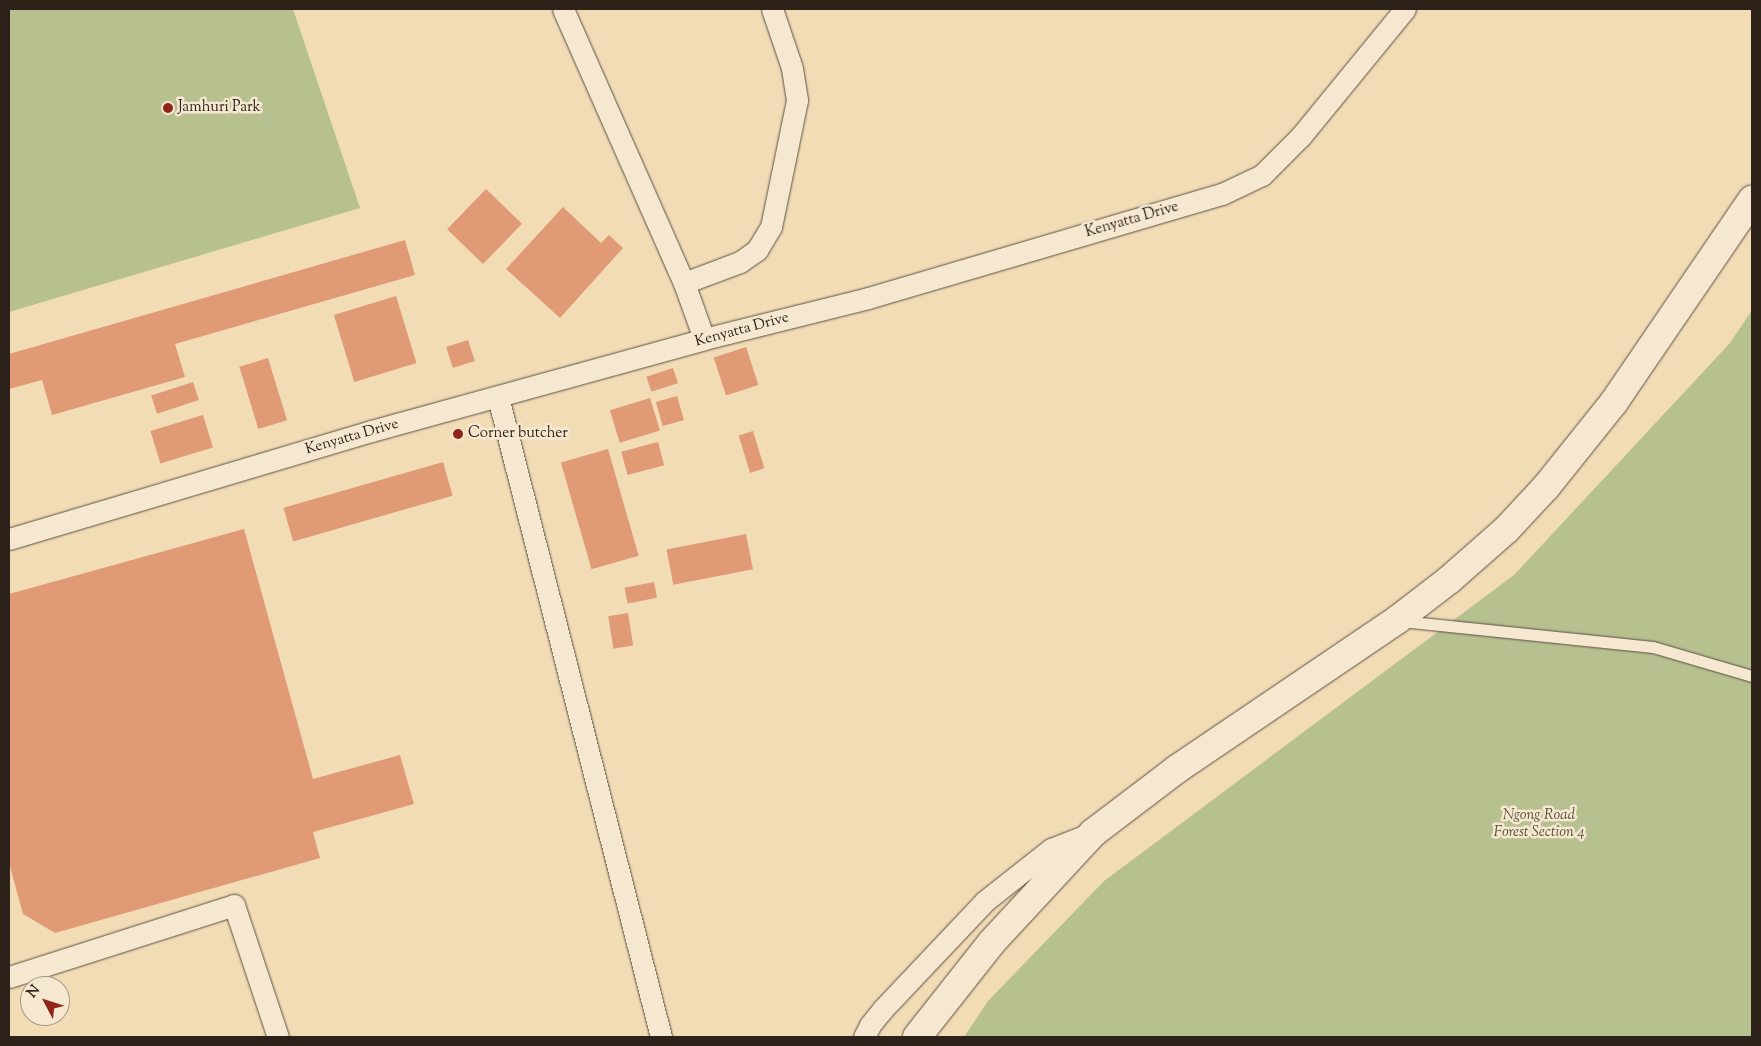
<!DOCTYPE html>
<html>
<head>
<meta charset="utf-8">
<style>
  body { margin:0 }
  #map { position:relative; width:1761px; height:1046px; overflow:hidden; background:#f1dcb6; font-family:"Sorts Mill Goudy",serif }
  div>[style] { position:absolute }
  .green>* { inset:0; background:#b7c190 }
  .building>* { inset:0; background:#e19a76; transform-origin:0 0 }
  .roads { filter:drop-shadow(0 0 1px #5d5041) drop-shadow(0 0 1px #5d5041) }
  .lane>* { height:11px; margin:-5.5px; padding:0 5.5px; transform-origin:5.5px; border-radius:5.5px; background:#f6e8d0 }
  .street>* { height:21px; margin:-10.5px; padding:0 10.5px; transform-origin:10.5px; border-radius:10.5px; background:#f6e8d0 }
  .secondary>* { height:28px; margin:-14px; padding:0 14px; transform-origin:14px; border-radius:14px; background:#f6e8d0 }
  .dots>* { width:14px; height:14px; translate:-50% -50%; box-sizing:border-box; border:2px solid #f6e8d0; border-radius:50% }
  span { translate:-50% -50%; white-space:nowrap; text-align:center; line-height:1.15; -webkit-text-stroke:5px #f6e8d0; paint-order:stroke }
  .poi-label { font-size:15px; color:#2c221a }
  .left { translate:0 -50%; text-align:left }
  .street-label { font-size:15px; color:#2c221a }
  .park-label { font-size:15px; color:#56523d; font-style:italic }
  .frame { position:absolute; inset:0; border:10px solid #2c221a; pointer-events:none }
  .north { position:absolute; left:20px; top:976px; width:50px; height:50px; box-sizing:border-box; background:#f6e8d0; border:1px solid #a59987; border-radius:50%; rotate:310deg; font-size:14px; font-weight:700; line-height:20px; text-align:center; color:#2c221a }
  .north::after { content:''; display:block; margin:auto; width:18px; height:22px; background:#8f2418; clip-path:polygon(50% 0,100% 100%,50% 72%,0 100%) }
</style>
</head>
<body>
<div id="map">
  <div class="green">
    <div style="clip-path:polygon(9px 9px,293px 9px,360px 208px,9px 312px)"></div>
    <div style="clip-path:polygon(1752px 310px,1752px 1037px,964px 1037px,988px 1001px,1104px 881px,1514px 575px,1730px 343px)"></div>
  </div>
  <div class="building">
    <div style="left:486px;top:189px;width:50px;height:56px;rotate:44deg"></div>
    <div style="clip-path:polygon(563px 207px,601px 243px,609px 235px,623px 248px,560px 318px,506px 269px)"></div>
    <div style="clip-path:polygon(405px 240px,415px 275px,175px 344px,185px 377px,52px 415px,42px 380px,9px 389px,9px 354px)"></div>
    <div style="left:396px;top:296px;width:70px;height:65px;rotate:73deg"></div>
    <div style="left:468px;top:340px;width:22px;height:23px;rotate:72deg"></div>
    <div style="left:746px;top:347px;width:40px;height:34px;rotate:72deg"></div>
    <div style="left:268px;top:358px;width:65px;height:30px;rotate:73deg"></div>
    <div style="left:673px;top:368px;width:16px;height:28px;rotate:72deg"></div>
    <div style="left:193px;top:382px;width:19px;height:44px;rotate:72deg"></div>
    <div style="left:677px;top:396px;width:25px;height:22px;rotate:74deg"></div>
    <div style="left:650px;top:398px;width:34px;height:42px;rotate:73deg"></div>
    <div style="left:203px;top:415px;width:34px;height:55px;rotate:73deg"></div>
    <div style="left:753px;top:431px;width:39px;height:15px;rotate:73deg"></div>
    <div style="left:658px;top:442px;width:24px;height:38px;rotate:75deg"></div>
    <div style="left:608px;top:449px;width:111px;height:49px;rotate:74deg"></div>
    <div style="left:443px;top:462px;width:35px;height:166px;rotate:74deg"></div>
    <div style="clip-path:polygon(244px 529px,313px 779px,400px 755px,414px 804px,313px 832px,320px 858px,55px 933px,23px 914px,9px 863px,9px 594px)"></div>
    <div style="left:746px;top:534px;width:36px;height:81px;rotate:79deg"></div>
    <div style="left:654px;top:582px;width:16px;height:30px;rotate:79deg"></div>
    <div style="left:628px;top:613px;width:33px;height:20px;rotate:81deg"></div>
  </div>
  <div class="roads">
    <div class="lane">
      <div style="left:1401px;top:621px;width:253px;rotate:5.9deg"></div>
      <div style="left:1653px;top:647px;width:103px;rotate:16.3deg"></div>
    </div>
    <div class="street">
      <div style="left:563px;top:9px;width:300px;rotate:66.2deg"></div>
      <div style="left:684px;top:283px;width:59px;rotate:70.3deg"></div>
      <div style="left:684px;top:283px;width:60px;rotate:-20.6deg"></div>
      <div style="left:740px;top:262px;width:21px;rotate:-35deg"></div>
      <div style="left:757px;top:250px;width:27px;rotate:-59deg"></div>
      <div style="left:771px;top:227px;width:130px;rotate:-78.4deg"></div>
      <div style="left:797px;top:100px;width:32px;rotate:-99deg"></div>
      <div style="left:792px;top:68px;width:62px;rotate:-108.7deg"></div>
      <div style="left:498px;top:397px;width:660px;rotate:75.71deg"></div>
      <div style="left:9px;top:539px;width:378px;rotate:-16.6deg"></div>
      <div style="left:371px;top:431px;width:345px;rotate:-15.4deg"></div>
      <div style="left:704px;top:339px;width:169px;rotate:-14deg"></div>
      <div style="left:868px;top:298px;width:369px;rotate:-16.4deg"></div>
      <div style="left:1222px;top:194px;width:44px;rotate:-25.4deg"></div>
      <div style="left:1262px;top:175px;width:55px;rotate:-45deg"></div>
      <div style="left:1301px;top:136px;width:164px;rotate:-50.7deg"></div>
      <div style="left:9px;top:977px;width:236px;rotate:-17.7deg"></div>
      <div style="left:234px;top:905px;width:139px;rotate:71.6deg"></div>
      <div style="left:864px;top:1037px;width:13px;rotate:-63deg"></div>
      <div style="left:870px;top:1025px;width:19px;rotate:-51deg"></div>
      <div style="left:882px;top:1010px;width:150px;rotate:-46.6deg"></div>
      <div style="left:985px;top:901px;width:84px;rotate:-38.2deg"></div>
      <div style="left:1051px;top:849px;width:44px;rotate:-21.3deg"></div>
    </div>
    <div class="secondary">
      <div style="left:917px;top:1037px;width:121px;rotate:-51.7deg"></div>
      <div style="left:992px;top:942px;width:149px;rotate:-47.2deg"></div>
      <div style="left:1093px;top:833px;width:106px;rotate:-37.3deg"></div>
      <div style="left:1177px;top:769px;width:266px;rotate:-34.1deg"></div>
      <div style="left:1397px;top:620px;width:66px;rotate:-37.6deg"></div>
      <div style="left:1449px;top:580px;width:76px;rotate:-41.3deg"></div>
      <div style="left:1506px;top:530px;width:59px;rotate:-47.1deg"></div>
      <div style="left:1546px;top:487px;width:109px;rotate:-51.3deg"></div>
      <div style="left:1614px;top:402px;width:245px;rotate:-55.7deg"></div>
    </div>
  </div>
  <div class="dots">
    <div style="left:168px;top:108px;background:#8f2418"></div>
    <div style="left:458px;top:434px;background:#8f2418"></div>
  </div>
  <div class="poi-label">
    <span class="left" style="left:178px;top:108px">Jamhuri Park</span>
    <span class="left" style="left:468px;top:434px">Corner butcher</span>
  </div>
  <div class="street-label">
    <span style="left:1132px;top:220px;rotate:-16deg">Kenyatta Drive</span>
    <span style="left:742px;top:330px;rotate:-15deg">Kenyatta Drive</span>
    <span style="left:352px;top:437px;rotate:-16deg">Kenyatta Drive</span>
  </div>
  <div class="park-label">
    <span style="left:1539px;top:824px">Ngong Road<br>Forest Section 4</span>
  </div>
  <div class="frame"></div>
  <div class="north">N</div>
</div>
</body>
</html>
